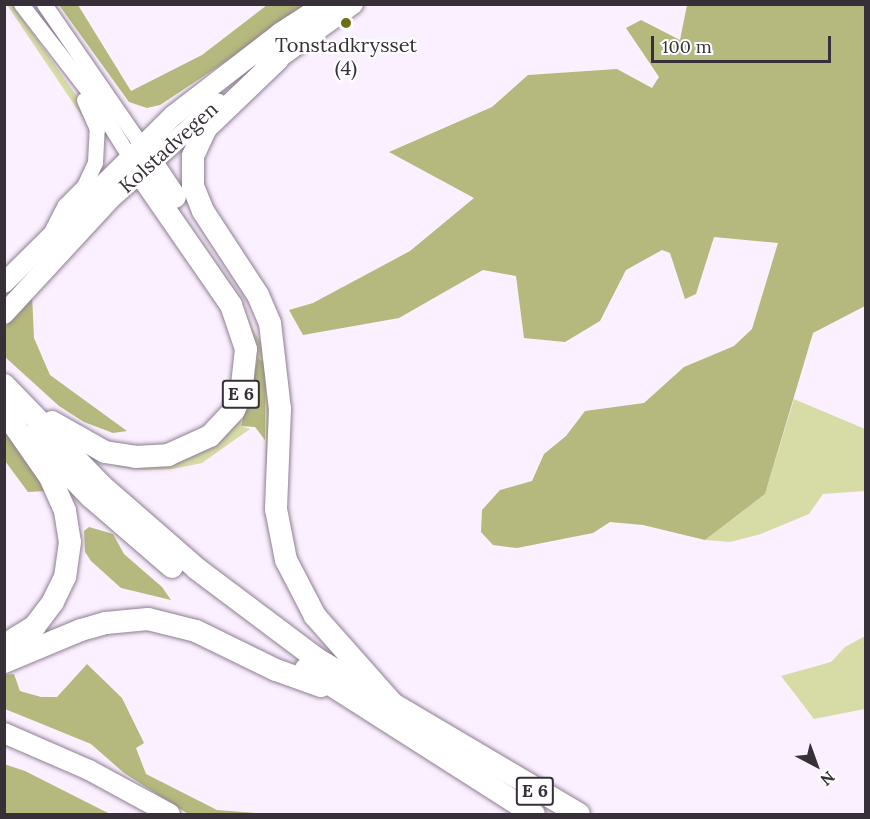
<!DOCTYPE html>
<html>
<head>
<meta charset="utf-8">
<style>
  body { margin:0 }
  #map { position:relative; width:870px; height:819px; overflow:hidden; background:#fbf0ff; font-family:Lora,serif }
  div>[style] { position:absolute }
  .green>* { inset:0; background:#d7dca6 }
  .forest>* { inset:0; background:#b5b97d }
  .roads { filter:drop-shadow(0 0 2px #8e7e93) drop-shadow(0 0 2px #8e7e93) }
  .minor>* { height:15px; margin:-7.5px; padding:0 7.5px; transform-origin:7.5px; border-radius:7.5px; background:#fff }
  .major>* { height:20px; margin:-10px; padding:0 10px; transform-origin:10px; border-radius:10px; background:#fff }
  .highway>* { height:22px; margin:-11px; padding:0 11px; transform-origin:11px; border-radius:11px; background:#fff }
  .dots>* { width:16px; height:16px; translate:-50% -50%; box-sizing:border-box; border:3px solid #fff; border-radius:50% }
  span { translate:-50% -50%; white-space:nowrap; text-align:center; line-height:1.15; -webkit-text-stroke:4.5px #fff; paint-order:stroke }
  .shield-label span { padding:2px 4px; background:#fff; border:2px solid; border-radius:4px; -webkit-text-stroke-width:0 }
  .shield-label { font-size:18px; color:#373039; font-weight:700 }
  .poi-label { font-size:20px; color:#373039 }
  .street-label { font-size:20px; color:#373039 }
  .frame { position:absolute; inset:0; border:6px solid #373039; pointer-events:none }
  .north { position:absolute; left:786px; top:735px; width:60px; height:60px; -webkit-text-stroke:4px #fff; paint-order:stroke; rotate:139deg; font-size:16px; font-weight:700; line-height:24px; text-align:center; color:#373039 }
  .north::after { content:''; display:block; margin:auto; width:21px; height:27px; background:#373039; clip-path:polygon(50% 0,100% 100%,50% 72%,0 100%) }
  .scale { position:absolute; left:651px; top:36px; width:180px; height:27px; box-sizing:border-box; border:3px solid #373039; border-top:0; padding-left:8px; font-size:18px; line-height:21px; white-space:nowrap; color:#373039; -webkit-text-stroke:4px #fff; paint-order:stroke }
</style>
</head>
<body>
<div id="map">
  <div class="green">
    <div style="clip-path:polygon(7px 5px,13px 5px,80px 101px,90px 128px)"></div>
    <div style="clip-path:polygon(252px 329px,261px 342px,268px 371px,269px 439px,266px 479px,266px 374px,264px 362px,259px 358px,241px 420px,241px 426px,250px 429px,202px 463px,173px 469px,144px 470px,118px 467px,100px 456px,144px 465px,163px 463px,197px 451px,217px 438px,231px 423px,250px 386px,252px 354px,248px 332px)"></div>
    <div style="clip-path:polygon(794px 399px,865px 429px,865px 491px,823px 494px,809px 514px,761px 534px,730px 542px,705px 540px,765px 494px)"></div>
    <div style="clip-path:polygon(865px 636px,865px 709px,814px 719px,781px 676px,831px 662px,845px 647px)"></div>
  </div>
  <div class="forest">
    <div style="clip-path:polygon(59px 5px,78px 5px,131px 91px,202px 55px,267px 5px,311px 5px,160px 105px,147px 108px,129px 102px)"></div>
    <div style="clip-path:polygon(687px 5px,865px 5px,865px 306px,813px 333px,765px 494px,705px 540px,643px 525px,610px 522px,593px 533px,517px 548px,493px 545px,481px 532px,482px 510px,500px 490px,532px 481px,544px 454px,566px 436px,585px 411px,644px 403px,684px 367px,734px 346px,752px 329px,778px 243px,714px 237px,696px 294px,685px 299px,670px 253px,662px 250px,626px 270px,600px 321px,565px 342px,524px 338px,516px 276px,483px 270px,399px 318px,303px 335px,289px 310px,313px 303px,410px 251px,474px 198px,389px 152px,492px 107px,528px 75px,617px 69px,652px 88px,659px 77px,626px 28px,641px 20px,680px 40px)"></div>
    <div style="clip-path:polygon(32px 294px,34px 338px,50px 375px,127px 431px,113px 433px,84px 422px,59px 406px,5px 357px,5px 327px)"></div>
    <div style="clip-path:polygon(258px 358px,264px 362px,266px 374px,265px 440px,255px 427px,241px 426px)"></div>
    <div style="clip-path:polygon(5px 423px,46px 491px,28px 492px,5px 461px)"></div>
    <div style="clip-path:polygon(89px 527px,113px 534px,124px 554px,162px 587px,171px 600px,121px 588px,91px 561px,85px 552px,84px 531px)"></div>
    <div style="clip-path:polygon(87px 664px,122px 698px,144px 743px,136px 748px,146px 774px,217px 810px,269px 814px,188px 814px,124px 773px,91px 744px,5px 709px,4px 675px,14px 674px,20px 691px,41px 697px,57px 697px)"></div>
    <div style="clip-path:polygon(4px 764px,25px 771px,110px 814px,5px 814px)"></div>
  </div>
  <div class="roads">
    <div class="minor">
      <div style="left:21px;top:4px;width:111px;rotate:52.3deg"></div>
      <div style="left:89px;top:92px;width:89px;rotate:57.9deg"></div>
      <div style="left:44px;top:4px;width:183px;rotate:55.4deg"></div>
      <div style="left:52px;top:230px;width:28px;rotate:-63deg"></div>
      <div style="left:65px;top:205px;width:27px;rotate:-45deg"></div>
      <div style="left:84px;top:186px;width:26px;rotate:-65deg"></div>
      <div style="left:95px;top:162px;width:33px;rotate:-87deg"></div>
      <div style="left:97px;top:129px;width:32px;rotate:-114deg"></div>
    </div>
    <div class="major">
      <div style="left:265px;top:68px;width:109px;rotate:-36deg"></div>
      <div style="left:4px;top:283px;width:239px;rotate:-44.7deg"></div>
      <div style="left:174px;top:115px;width:134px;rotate:-37.7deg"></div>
      <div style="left:280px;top:33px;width:54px;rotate:-32.8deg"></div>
      <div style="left:4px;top:314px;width:156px;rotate:-47.3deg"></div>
      <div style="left:110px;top:199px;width:144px;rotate:-41.6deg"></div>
      <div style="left:4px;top:733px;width:93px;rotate:23.5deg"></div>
      <div style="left:89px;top:770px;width:92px;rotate:28.5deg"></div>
    </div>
    <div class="highway">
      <div style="left:278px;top:59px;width:100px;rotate:136.2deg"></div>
      <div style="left:206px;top:128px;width:31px;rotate:115deg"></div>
      <div style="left:193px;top:156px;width:30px;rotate:90deg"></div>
      <div style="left:193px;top:186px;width:27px;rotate:68deg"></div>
      <div style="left:203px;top:211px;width:100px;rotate:56.8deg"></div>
      <div style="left:258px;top:295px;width:30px;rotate:67deg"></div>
      <div style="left:270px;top:323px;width:87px;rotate:83.4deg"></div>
      <div style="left:280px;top:409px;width:100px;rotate:92.3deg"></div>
      <div style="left:276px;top:509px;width:52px;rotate:78.9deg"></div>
      <div style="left:286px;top:560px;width:63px;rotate:62.6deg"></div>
      <div style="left:315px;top:616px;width:115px;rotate:48.5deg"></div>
      <div style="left:151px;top:161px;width:43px;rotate:56.3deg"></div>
      <div style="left:4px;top:385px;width:141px;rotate:45.9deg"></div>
      <div style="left:102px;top:486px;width:126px;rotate:41.1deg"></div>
      <div style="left:197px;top:569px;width:150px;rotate:36.9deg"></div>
      <div style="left:317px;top:659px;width:304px;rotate:30.6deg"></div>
      <div style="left:4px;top:411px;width:80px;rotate:55.1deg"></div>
      <div style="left:50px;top:477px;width:37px;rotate:66deg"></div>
      <div style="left:65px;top:511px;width:31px;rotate:81deg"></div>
      <div style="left:70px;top:542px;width:35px;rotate:98deg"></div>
      <div style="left:65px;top:577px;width:28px;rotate:116deg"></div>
      <div style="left:53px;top:602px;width:30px;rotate:127deg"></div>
      <div style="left:35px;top:626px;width:36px;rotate:148deg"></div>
      <div style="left:52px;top:422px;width:61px;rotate:29.5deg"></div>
      <div style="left:105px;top:452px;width:30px;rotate:9deg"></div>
      <div style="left:135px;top:457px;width:33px;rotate:-3deg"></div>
      <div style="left:168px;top:455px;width:46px;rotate:-24.3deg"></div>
      <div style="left:210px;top:436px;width:35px;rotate:-47deg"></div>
      <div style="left:234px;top:410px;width:17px;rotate:-66deg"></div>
      <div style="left:241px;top:394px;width:45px;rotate:-83.7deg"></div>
      <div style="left:246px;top:349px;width:46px;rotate:-108.8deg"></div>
      <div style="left:231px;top:305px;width:162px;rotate:-124.7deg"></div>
      <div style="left:32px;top:436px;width:85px;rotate:46deg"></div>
      <div style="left:91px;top:497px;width:107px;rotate:40.8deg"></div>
      <div style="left:4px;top:662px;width:83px;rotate:-22.6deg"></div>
      <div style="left:81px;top:630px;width:26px;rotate:-16deg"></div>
      <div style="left:106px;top:623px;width:42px;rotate:-5.4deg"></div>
      <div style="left:148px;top:619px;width:49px;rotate:14deg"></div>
      <div style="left:196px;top:631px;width:89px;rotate:26deg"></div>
      <div style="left:276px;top:670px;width:48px;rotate:19.6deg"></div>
      <div style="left:306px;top:669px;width:270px;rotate:32.5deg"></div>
    </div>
  </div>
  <div class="dots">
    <div style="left:346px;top:23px;background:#6c6f14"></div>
  </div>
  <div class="shield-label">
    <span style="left:241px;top:394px">E 6</span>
    <span style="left:535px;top:791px">E 6</span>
  </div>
  <div class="poi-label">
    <span style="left:346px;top:56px">Tonstadkrysset<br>(4)</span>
  </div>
  <div class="street-label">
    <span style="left:168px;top:147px;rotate:-42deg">Kolstadvegen</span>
  </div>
  <div class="frame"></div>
  <div class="north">N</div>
  <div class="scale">100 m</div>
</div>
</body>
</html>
